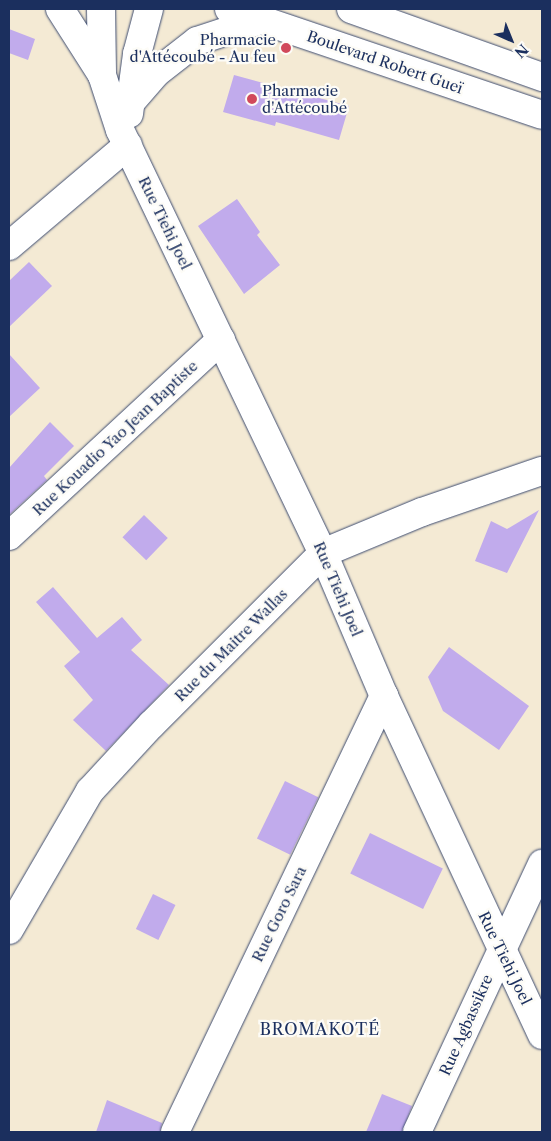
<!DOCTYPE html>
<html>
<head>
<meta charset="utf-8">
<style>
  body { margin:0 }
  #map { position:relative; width:551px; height:1141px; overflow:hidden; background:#f4ead4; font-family:"Libre Caslon Text",serif }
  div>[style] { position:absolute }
  .building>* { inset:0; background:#c1abec; transform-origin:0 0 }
  .roads { filter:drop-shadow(0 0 1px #3c4b70) drop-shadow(0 0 1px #3c4b70) }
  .street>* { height:28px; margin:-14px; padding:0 14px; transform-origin:14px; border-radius:14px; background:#fff }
  .secondary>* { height:28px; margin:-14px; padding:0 14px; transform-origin:14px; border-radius:14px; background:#fff }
  .dots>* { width:14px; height:14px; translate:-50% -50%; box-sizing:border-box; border:2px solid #fdfcf7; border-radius:50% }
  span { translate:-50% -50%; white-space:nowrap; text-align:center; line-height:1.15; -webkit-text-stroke:4.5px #fdfcf7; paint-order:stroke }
  .poi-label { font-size:15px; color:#1b2f5e }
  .right { translate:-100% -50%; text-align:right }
  .left { translate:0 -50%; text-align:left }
  .street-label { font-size:15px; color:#1b2f5e }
  .neighbourhood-label { font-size:16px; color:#1b2f5e; letter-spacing:1px }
  .frame { position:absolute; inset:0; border:10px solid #1b2f5e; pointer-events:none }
  .north { position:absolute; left:486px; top:15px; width:50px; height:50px; -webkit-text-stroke:4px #fdfcf7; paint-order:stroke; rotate:136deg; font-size:14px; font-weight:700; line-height:20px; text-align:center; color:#1b2f5e }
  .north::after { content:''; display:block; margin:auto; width:18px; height:22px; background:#1b2f5e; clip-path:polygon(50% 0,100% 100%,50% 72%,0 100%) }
</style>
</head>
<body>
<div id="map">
  <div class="building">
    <div style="clip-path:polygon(9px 29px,35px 39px,28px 60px,9px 53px)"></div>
    <div style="clip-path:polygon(234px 75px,349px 106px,339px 140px,276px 122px,275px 126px,223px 112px)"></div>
    <div style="clip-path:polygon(237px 199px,260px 232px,257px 235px,280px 265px,244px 294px,198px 226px)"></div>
    <div style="clip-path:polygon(29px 262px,52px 286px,9px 327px,9px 281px)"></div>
    <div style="clip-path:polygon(9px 354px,40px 388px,9px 417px)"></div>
    <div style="clip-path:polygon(50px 422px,74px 446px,44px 476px,47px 480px,9px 515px,9px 468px)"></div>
    <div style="clip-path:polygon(539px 510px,507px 573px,475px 561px,491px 521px,507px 529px)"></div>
    <div style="left:144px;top:515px;width:33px;height:31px;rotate:44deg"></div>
    <div style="clip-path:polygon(53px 587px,97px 638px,122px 617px,142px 640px,131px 650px,169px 685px,106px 751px,73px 720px,93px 700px,64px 666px,80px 652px,36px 602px)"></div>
    <div style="clip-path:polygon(449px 647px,529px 706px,499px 750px,443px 711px,428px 677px)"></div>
    <div style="left:285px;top:781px;width:37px;height:64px;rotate:26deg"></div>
    <div style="left:370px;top:833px;width:81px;height:45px;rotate:26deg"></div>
    <div style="left:153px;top:894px;width:25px;height:39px;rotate:26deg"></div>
    <div style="clip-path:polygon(382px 1094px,412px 1106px,402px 1132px,366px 1132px)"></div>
    <div style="clip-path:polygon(107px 1100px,162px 1123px,160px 1132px,96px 1132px)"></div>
  </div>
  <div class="roads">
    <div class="street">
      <div style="left:101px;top:9px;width:66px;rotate:89.1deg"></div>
      <div style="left:102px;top:75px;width:58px;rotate:71.9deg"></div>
      <div style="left:120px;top:130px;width:469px;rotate:64.4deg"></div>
      <div style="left:323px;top:553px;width:155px;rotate:66.9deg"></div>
      <div style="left:384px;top:696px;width:374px;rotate:65deg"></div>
      <div style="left:129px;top:114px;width:61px;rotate:-82.4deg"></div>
      <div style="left:137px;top:54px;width:47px;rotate:-75.1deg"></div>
      <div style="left:9px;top:246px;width:156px;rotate:-40.3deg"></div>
      <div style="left:9px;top:536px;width:289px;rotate:-42.8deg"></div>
      <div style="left:9px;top:930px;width:161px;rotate:-59.8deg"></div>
      <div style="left:90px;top:791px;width:90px;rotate:-47.3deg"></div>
      <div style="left:151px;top:725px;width:243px;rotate:-45deg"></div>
      <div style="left:323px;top:553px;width:107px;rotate:-22.5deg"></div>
      <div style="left:422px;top:512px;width:127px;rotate:-18.9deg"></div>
      <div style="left:175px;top:1132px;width:484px;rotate:-64.4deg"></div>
      <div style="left:417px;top:1132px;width:296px;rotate:-65deg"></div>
    </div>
    <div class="secondary">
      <div style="left:60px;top:9px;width:78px;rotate:57.5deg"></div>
      <div style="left:229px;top:9px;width:330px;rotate:18.7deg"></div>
      <div style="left:351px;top:9px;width:203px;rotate:19.6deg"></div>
      <div style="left:130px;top:103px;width:40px;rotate:-49deg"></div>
      <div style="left:156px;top:73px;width:52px;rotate:-38deg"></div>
      <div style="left:197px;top:41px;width:67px;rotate:-18.2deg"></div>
    </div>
  </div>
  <div class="dots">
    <div style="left:286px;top:48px;background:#d1495b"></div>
    <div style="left:252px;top:99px;background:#d1495b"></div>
  </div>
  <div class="poi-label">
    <span class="right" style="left:276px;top:48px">Pharmacie<br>d'Attécoubé - Au feu</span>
    <span class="left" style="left:262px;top:99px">Pharmacie<br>d'Attécoubé</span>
  </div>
  <div class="street-label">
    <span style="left:385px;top:62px;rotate:19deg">Boulevard Robert Gueï</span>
    <span style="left:165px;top:223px;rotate:64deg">Rue Tiehi Joel</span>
    <span style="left:115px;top:438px;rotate:-43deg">Rue Kouadio Yao Jean Baptiste</span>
    <span style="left:338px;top:589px;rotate:67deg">Rue Tiehi Joel</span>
    <span style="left:231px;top:645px;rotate:-45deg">Rue du Maitre Wallas</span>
    <span style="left:279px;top:914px;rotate:-64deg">Rue Goro Sara</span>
    <span style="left:505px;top:958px;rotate:64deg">Rue Tiehi Joel</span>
    <span style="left:466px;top:1025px;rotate:-66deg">Rue Agbassikre</span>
  </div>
  <div class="neighbourhood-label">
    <span style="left:320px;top:1029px">BROMAKOTÉ</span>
  </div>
  <div class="frame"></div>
  <div class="north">N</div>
</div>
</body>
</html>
